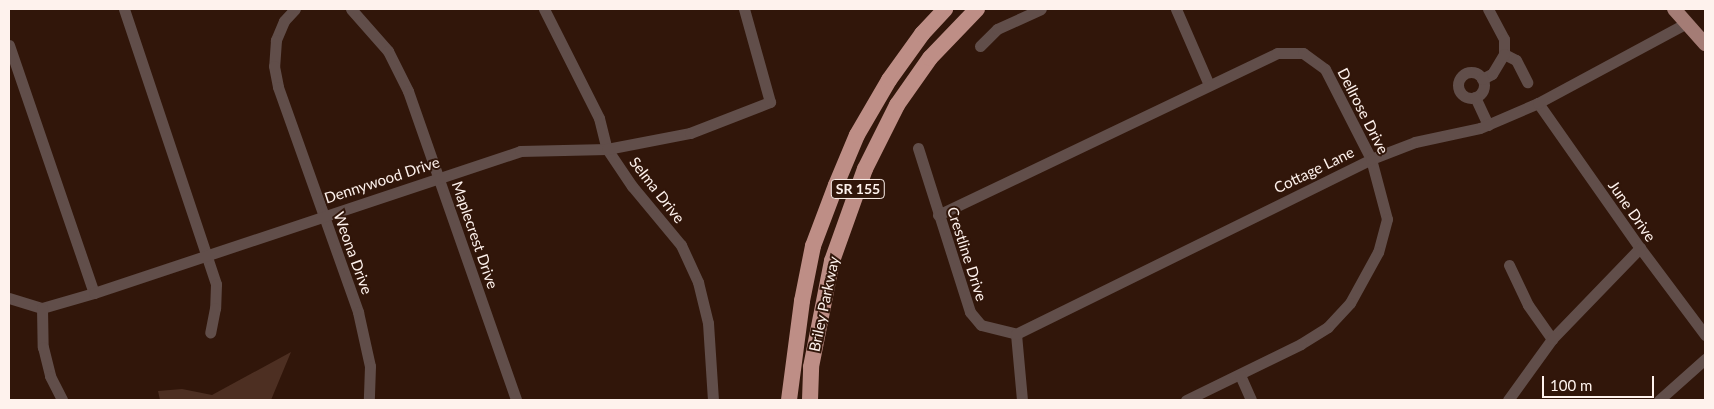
<!DOCTYPE html>
<html>
<head>
<meta charset="utf-8">
<style>
  body { margin:0 }
  #map { position:relative; width:1714px; height:409px; overflow:hidden; background:#31160a; font-family:Lato,sans-serif }
  div>[style] { position:absolute }
  .green>* { inset:0; background:#4d2f22 }
  .minor>* { height:11px; margin:-5.5px; padding:0 5.5px; transform-origin:5.5px; border-radius:5.5px; background:#614e4a }
  .minor>.ring { margin:-5.5px; padding:0; box-sizing:content-box; background:none; border:11px solid #614e4a; border-radius:50% }
  .major>* { height:14px; margin:-7px; padding:0 7px; transform-origin:7px; border-radius:7px; background:#a47c75 }
  .highway>* { height:16px; margin:-8px; padding:0 8px; transform-origin:8px; border-radius:8px; background:#be8e86 }
  span { translate:-50% -50%; white-space:nowrap; text-align:center; line-height:1.15; -webkit-text-stroke:4px #31160a; paint-order:stroke }
  .shield-label span { padding:1px 4px; background:#31160a; border:1px solid; border-radius:4px; -webkit-text-stroke-width:0 }
  .shield-label { font-size:14px; color:#fef2ed; font-weight:700 }
  .street-label { font-size:15px; color:#fef2ed }
  .frame { position:absolute; inset:0; border:10px solid #fef2ed; pointer-events:none }
  .scale { position:absolute; left:1542px; top:376px; width:112px; height:22px; box-sizing:border-box; border:2px solid #fef2ed; border-top:0; padding-left:6px; font-size:15px; line-height:18px; white-space:nowrap; color:#fef2ed; -webkit-text-stroke:4px #31160a; paint-order:stroke }
</style>
</head>
<body>
<div id="map">
  <div class="green">
    <div style="clip-path:polygon(291px 352px,271px 400px,160px 400px,158px 391px,182px 389px,212px 395px)"></div>
  </div>
  <div class="minor">
    <div style="left:124px;top:9px;width:290px;rotate:71.5deg"></div>
    <div style="left:216px;top:284px;width:24px;rotate:92deg"></div>
    <div style="left:215px;top:308px;width:25px;rotate:101deg"></div>
    <div style="left:295px;top:9px;width:16px;rotate:133deg"></div>
    <div style="left:284px;top:21px;width:21px;rotate:113deg"></div>
    <div style="left:276px;top:40px;width:26px;rotate:94deg"></div>
    <div style="left:274px;top:66px;width:21px;rotate:79deg"></div>
    <div style="left:278px;top:87px;width:239px;rotate:70.4deg"></div>
    <div style="left:358px;top:312px;width:55px;rotate:77.5deg"></div>
    <div style="left:370px;top:366px;width:34px;rotate:92deg"></div>
    <div style="left:351px;top:9px;width:56px;rotate:48.6deg"></div>
    <div style="left:388px;top:51px;width:45px;rotate:63.4deg"></div>
    <div style="left:408px;top:91px;width:327px;rotate:70.7deg"></div>
    <div style="left:544px;top:9px;width:122px;rotate:63.2deg"></div>
    <div style="left:599px;top:118px;width:32px;rotate:76deg"></div>
    <div style="left:607px;top:149px;width:45px;rotate:56deg"></div>
    <div style="left:632px;top:186px;width:77px;rotate:50.3deg"></div>
    <div style="left:681px;top:245px;width:41px;rotate:65.3deg"></div>
    <div style="left:698px;top:282px;width:42px;rotate:76.3deg"></div>
    <div style="left:708px;top:323px;width:77px;rotate:86.3deg"></div>
    <div style="left:1176px;top:9px;width:83px;rotate:66.5deg"></div>
    <div style="left:1488px;top:9px;width:34px;rotate:62deg"></div>
    <div style="left:1504px;top:39px;width:15px;rotate:90deg"></div>
    <div style="left:1504px;top:54px;width:13px;rotate:27deg"></div>
    <div style="left:1516px;top:60px;width:25px;rotate:63deg"></div>
    <div style="left:9px;top:45px;width:262px;rotate:71.1deg"></div>
    <div style="left:980px;top:46px;width:24px;rotate:-45deg"></div>
    <div style="left:997px;top:29px;width:48px;rotate:-24.4deg"></div>
    <div class="ring" style="left:1458px;top:72px;width:15px;height:15px"></div>
    <div style="left:1482px;top:79px;width:11px;rotate:-27deg"></div>
    <div style="left:1492px;top:74px;width:23px;rotate:-59deg"></div>
    <div style="left:1475px;top:97px;width:31px;rotate:65deg"></div>
    <div style="left:1538px;top:103px;width:177px;rotate:54.9deg"></div>
    <div style="left:1640px;top:248px;width:109px;rotate:53.2deg"></div>
    <div style="left:918px;top:148px;width:172px;rotate:72.4deg"></div>
    <div style="left:970px;top:312px;width:17px;rotate:50deg"></div>
    <div style="left:981px;top:325px;width:36px;rotate:14deg"></div>
    <div style="left:1016px;top:334px;width:66px;rotate:84.8deg"></div>
    <div style="left:938px;top:215px;width:376px;rotate:-25.5deg"></div>
    <div style="left:1277px;top:53px;width:26px"></div>
    <div style="left:1303px;top:53px;width:27px;rotate:36deg"></div>
    <div style="left:1325px;top:69px;width:101px;rotate:62.9deg"></div>
    <div style="left:1371px;top:159px;width:62px;rotate:75.1deg"></div>
    <div style="left:1387px;top:219px;width:34px;rotate:105deg"></div>
    <div style="left:1378px;top:252px;width:58px;rotate:118.8deg"></div>
    <div style="left:1350px;top:303px;width:33px;rotate:133deg"></div>
    <div style="left:1328px;top:327px;width:32px;rotate:148deg"></div>
    <div style="left:1301px;top:344px;width:128px;rotate:154deg"></div>
    <div style="left:1509px;top:265px;width:44px;rotate:64.6deg"></div>
    <div style="left:1528px;top:305px;width:42px;rotate:54.8deg"></div>
    <div style="left:9px;top:298px;width:34px;rotate:17deg"></div>
    <div style="left:42px;top:308px;width:54px;rotate:-16.1deg"></div>
    <div style="left:94px;top:293px;width:449px;rotate:-18.4deg"></div>
    <div style="left:520px;top:151px;width:87px;rotate:-1.3deg"></div>
    <div style="left:607px;top:149px;width:85px;rotate:-10.9deg"></div>
    <div style="left:690px;top:133px;width:86px;rotate:-21.2deg"></div>
    <div style="left:770px;top:102px;width:97px;rotate:-105.6deg"></div>
    <div style="left:42px;top:308px;width:39px;rotate:89deg"></div>
    <div style="left:43px;top:347px;width:30px;rotate:76deg"></div>
    <div style="left:50px;top:376px;width:27px;rotate:63deg"></div>
    <div style="left:1016px;top:334px;width:396px;rotate:-26.2deg"></div>
    <div style="left:1371px;top:159px;width:47px;rotate:-21.1deg"></div>
    <div style="left:1415px;top:142px;width:66px;rotate:-12.2deg"></div>
    <div style="left:1480px;top:128px;width:63px;rotate:-23.3deg"></div>
    <div style="left:1538px;top:103px;width:167px;rotate:-28.3deg"></div>
    <div style="left:1240px;top:375px;width:27px;rotate:66deg"></div>
    <div style="left:1508px;top:400px;width:75px;rotate:-54.2deg"></div>
    <div style="left:1552px;top:339px;width:127px;rotate:-46deg"></div>
    <div style="left:1659px;top:400px;width:62px;rotate:-41.7deg"></div>
  </div>
  <div class="major">
    <div style="left:1674px;top:9px;width:47px;rotate:48.5deg"></div>
  </div>
  <div class="highway">
    <div style="left:789px;top:400px;width:100px;rotate:-82.5deg"></div>
    <div style="left:802px;top:301px;width:56px;rotate:-78.7deg"></div>
    <div style="left:813px;top:246px;width:65px;rotate:-69.3deg"></div>
    <div style="left:836px;top:185px;width:54px;rotate:-67.2deg"></div>
    <div style="left:857px;top:135px;width:64px;rotate:-59.8deg"></div>
    <div style="left:889px;top:80px;width:57px;rotate:-54.3deg"></div>
    <div style="left:922px;top:34px;width:34px;rotate:-47deg"></div>
    <div style="left:810px;top:400px;width:33px;rotate:-88deg"></div>
    <div style="left:811px;top:367px;width:108px;rotate:-78.8deg"></div>
    <div style="left:832px;top:261px;width:98px;rotate:-70.3deg"></div>
    <div style="left:865px;top:169px;width:72px;rotate:-63.4deg"></div>
    <div style="left:897px;top:105px;width:57px;rotate:-54.9deg"></div>
    <div style="left:930px;top:58px;width:68px;rotate:-46.2deg"></div>
  </div>
  <div class="shield-label">
    <span style="left:858px;top:189px">SR 155</span>
  </div>
  <div class="street-label">
    <span style="left:1363px;top:111px;rotate:63deg">Dellrose Drive</span>
    <span style="left:1314px;top:170px;rotate:-26deg">Cottage Lane</span>
    <span style="left:382px;top:180px;rotate:-18deg">Dennywood Drive</span>
    <span style="left:657px;top:190px;rotate:52deg">Selma Drive</span>
    <span style="left:1632px;top:211px;rotate:55deg">June Drive</span>
    <span style="left:475px;top:235px;rotate:71deg">Maplecrest Drive</span>
    <span style="left:353px;top:253px;rotate:70deg">Weona Drive</span>
    <span style="left:967px;top:254px;rotate:72deg">Crestline Drive</span>
    <span style="left:824px;top:304px;rotate:-78deg">Briley Parkway</span>
  </div>
  <div class="frame"></div>
  <div class="scale">100 m</div>
</div>
</body>
</html>
